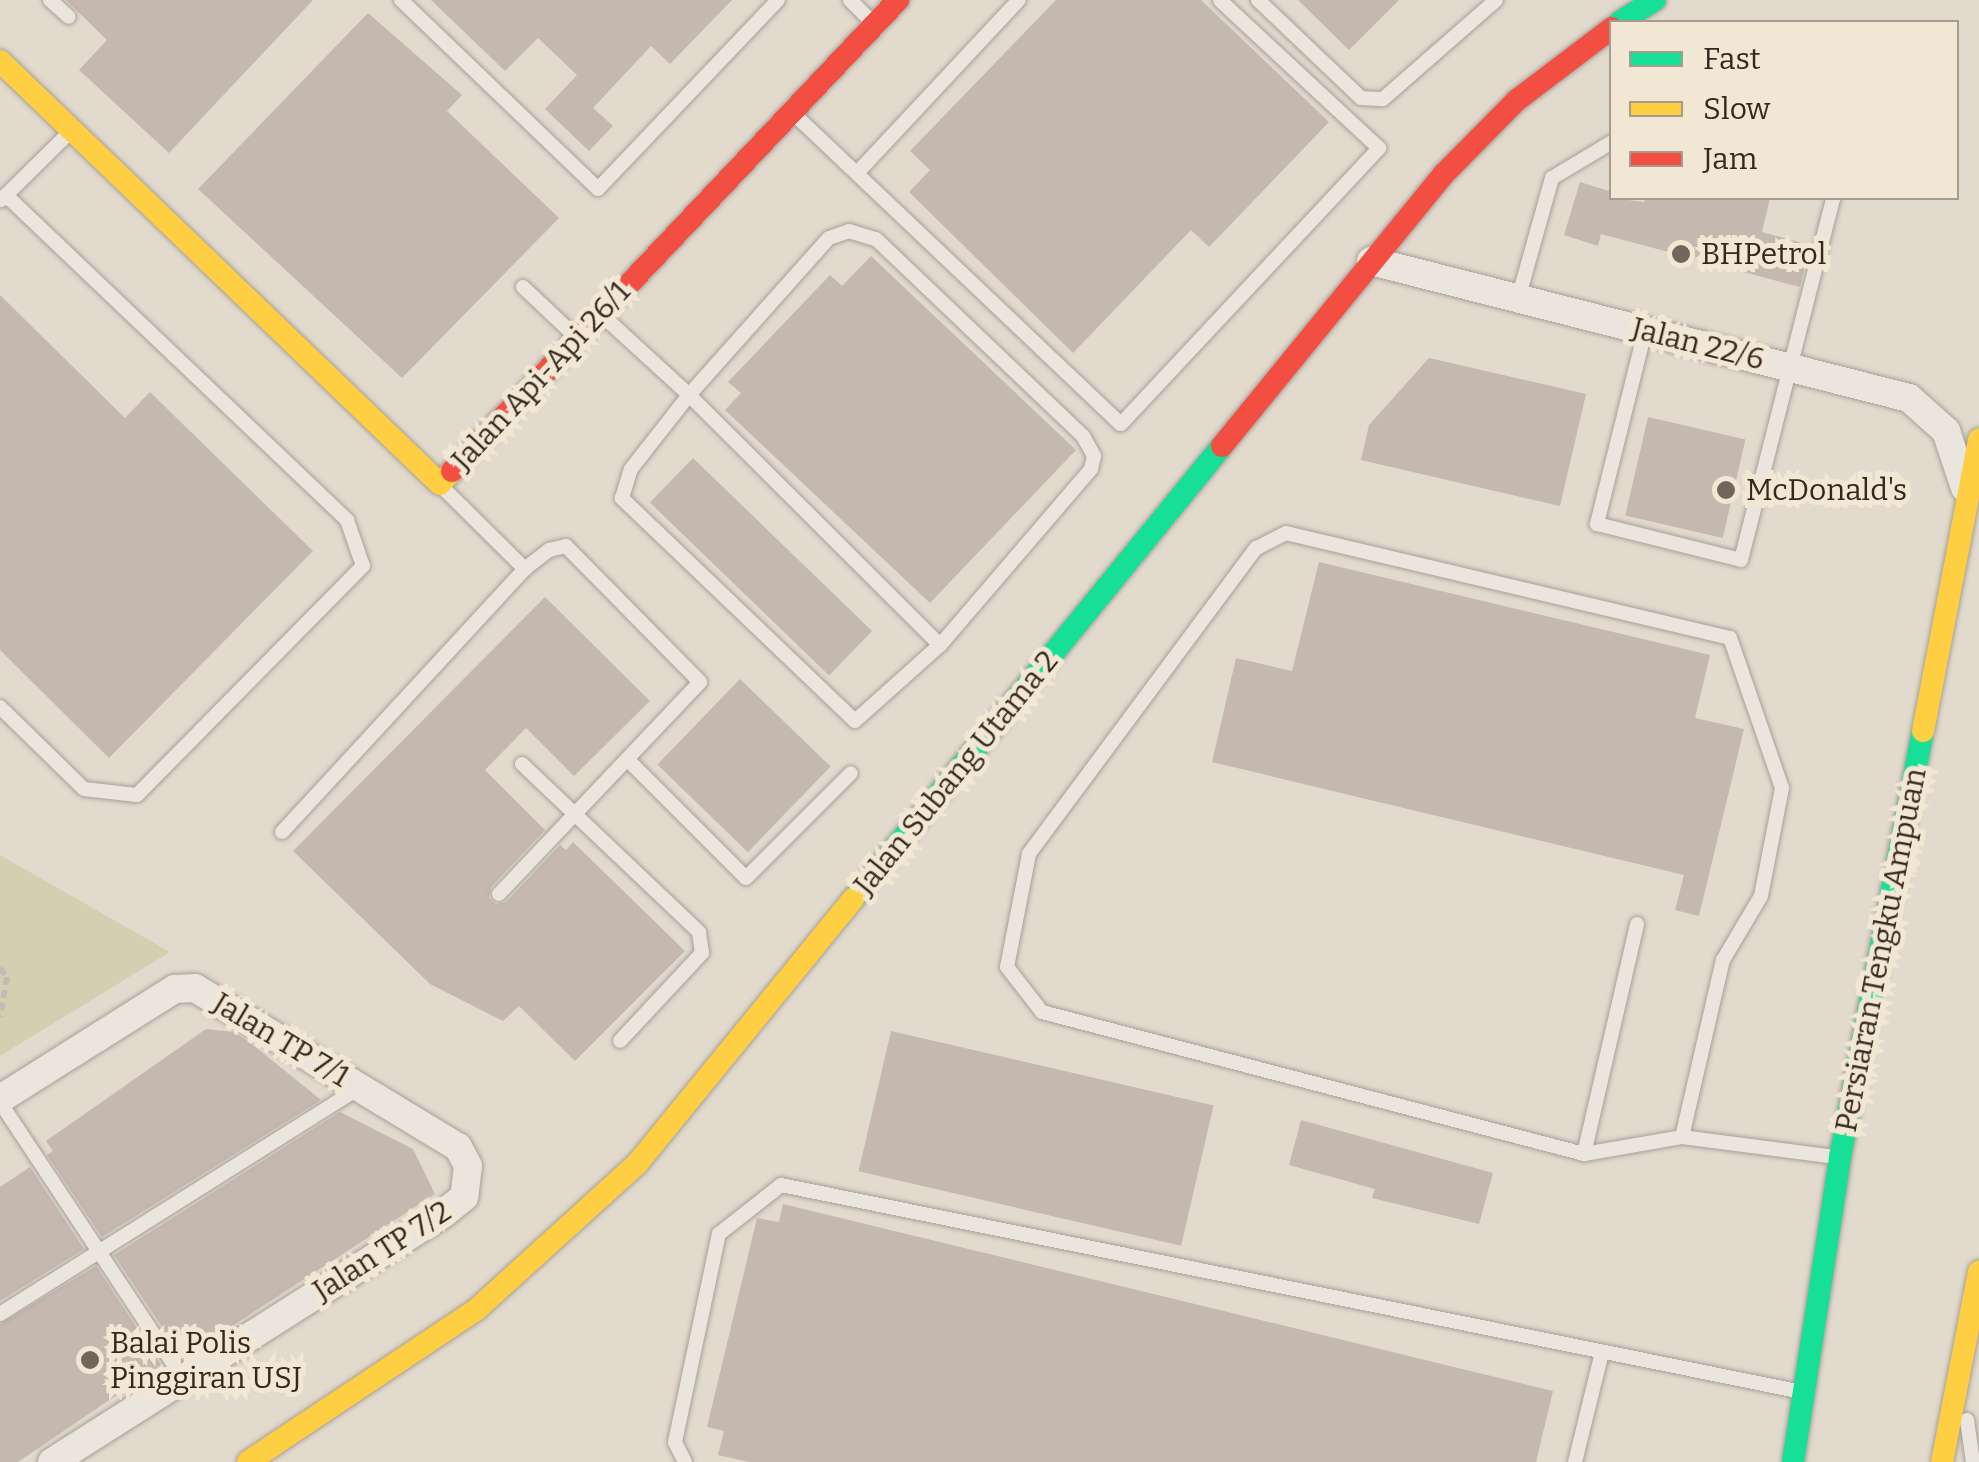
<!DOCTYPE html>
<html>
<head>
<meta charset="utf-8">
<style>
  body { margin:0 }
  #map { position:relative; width:1979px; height:1462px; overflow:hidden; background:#e2dacd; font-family:Bitter,serif }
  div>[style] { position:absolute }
  .green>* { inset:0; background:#d3d0b1 }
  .building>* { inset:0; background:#c5b8ae; transform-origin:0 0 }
  .path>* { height:6px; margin-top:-3px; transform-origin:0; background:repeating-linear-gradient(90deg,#c3bcb5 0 8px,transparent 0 13px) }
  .roads { filter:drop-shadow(0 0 2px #a7a097) drop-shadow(0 0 2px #a7a097) }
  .lane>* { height:14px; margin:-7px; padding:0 7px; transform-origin:7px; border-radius:7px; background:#eae6de }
  .street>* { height:28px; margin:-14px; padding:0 14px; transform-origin:14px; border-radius:14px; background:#eae6de }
  .fast>* { height:22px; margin:-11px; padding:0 11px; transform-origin:11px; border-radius:11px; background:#16e098 }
  .slow>* { height:22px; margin:-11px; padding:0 11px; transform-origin:11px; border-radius:11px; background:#ffcf43 }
  .jam>* { height:22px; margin:-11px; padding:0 11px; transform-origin:11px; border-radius:11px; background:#f24e42 }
  .dots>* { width:28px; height:28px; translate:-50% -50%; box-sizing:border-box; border:5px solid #f2e7d4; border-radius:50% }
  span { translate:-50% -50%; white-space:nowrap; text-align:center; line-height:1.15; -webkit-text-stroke:10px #f2e7d4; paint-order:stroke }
  .poi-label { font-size:30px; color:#35281f }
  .left { translate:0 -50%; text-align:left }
  .street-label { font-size:30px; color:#35281f }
  .legend { position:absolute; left:1609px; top:20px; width:350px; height:180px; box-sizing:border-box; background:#f2e7d4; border:2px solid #a69b8c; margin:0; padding:12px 18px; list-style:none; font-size:30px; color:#35281f }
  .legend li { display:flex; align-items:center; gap:20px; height:50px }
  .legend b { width:50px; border:2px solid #a69b8c }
</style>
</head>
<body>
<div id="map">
  <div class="green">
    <div style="clip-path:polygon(0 855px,170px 952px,0 1056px)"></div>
  </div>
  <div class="building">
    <div style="clip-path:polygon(66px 0,313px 0,169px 153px,79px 70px,107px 40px)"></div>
    <div style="clip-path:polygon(431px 0,732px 0,670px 64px,651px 46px,593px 108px,613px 126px,589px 151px,545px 109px,577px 75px,538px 38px,505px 71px)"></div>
    <div style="clip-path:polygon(1056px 0,1201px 0,1329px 122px,1209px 247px,1191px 230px,1073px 353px,909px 192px,930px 170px,910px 151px)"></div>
    <div style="clip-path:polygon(1298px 0,1399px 0,1349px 50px)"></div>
    <div style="clip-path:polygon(368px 13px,462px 95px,447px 111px,559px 218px,402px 378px,198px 189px)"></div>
    <div style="clip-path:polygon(1580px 182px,1612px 192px,1612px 198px,1644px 202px,1645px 198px,1770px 198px,1762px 232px,1810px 245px,1800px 287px,1601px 234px,1598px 246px,1564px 235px)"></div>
    <div style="clip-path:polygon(871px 256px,1076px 450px,930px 603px,725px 410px,741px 393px,728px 382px,830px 275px,842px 286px)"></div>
    <div style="clip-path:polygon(0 295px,125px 418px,150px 392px,313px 551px,109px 758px,0 650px)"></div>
    <div style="clip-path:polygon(1429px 358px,1586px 394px,1560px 506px,1361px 460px,1369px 425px)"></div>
    <div style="left:1648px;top:417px;width:100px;height:101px;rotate:13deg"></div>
    <div style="left:693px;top:458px;width:249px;height:62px;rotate:44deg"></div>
    <div style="clip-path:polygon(1319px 562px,1710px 655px,1695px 718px,1744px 729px,1699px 916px,1675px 910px,1684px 875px,1212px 762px,1236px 658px,1292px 671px)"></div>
    <div style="clip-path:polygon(545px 597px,650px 701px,574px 776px,526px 728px,485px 770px,545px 830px,491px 887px,489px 898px,496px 904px,506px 902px,560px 845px,566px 850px,573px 842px,685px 951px,575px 1061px,519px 1006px,503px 1021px,430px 984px,293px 851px)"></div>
    <div style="left:740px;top:679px;width:126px;height:119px;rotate:44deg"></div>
    <div style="clip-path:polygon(206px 1029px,234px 1032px,248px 1041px,321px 1100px,102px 1237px,47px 1155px,53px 1151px,46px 1141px)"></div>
    <div style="left:891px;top:1031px;width:331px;height:144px;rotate:13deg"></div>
    <div style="clip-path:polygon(340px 1112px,413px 1149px,435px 1194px,183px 1358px,114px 1255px)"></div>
    <div style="clip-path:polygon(1301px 1120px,1493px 1173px,1479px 1224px,1372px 1198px,1375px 1189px,1289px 1165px)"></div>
    <div style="clip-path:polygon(30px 1167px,84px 1249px,0 1301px,0 1187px)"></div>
    <div style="clip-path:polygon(783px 1204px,1553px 1391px,1536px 1462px,749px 1462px,718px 1455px,724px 1431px,707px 1427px,757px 1218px,779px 1222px)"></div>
    <div style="clip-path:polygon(96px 1266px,161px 1365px,18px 1462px,0 1462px,0 1324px)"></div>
  </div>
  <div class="path">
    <div style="left:0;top:968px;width:11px;rotate:52deg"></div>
    <div style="left:7px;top:977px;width:40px;rotate:100deg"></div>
  </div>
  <div class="roads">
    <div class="lane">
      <div style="left:50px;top:0;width:25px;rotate:42deg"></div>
      <div style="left:401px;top:0;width:273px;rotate:43.8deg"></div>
      <div style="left:598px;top:189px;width:261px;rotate:-46.4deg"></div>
      <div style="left:850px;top:0;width:34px;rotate:45deg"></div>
      <div style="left:1258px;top:0;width:142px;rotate:43.6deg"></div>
      <div style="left:1361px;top:98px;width:22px;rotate:3deg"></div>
      <div style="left:1383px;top:99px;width:150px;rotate:-41.2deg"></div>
      <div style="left:795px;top:115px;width:449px;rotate:43.5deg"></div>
      <div style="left:1121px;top:424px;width:378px;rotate:-46.9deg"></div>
      <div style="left:1379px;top:148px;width:217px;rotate:-137.1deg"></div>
      <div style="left:857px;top:173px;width:237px;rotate:-46.9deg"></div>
      <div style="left:1px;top:200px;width:98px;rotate:-44.6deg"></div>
      <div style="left:523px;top:287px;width:73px;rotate:43.3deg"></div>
      <div style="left:1518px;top:299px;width:126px;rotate:-74.3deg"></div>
      <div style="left:1552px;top:178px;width:70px;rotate:-31deg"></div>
      <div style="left:604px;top:317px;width:115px;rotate:42.5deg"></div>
      <div style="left:689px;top:395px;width:354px;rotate:44.9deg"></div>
      <div style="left:940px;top:645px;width:114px;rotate:138.2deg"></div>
      <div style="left:855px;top:721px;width:323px;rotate:-136.3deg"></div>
      <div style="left:622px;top:498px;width:30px;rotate:-73deg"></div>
      <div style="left:631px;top:469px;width:94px;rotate:-51.9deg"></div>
      <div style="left:689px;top:395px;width:210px;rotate:-48.3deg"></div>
      <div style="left:829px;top:238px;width:21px;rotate:-19deg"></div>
      <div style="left:849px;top:231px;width:28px;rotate:17deg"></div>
      <div style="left:876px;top:239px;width:286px;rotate:43.6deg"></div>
      <div style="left:1083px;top:436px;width:23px;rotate:61deg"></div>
      <div style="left:1094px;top:456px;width:13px;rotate:103deg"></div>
      <div style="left:1091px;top:469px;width:232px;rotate:130.6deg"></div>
      <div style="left:1645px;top:331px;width:199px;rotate:104deg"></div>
      <div style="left:1597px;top:524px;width:148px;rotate:14deg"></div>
      <div style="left:1741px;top:560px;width:374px;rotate:-75.7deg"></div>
      <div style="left:0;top:707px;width:117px;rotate:44.3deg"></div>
      <div style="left:84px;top:789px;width:53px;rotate:6.5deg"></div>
      <div style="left:137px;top:795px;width:322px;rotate:-45.4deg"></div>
      <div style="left:363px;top:566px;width:49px;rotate:-109.2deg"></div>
      <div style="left:347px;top:520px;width:471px;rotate:-136.4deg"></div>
      <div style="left:627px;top:759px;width:168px;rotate:45deg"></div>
      <div style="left:746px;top:878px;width:148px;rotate:-45deg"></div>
      <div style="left:522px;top:764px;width:244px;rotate:43.5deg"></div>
      <div style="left:699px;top:932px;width:21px;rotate:82deg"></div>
      <div style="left:702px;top:953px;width:120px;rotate:133deg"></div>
      <div style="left:282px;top:832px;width:358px;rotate:-47.3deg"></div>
      <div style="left:525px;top:569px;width:120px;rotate:-135.3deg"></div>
      <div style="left:499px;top:894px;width:292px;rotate:-46.5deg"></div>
      <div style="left:700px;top:682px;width:191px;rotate:-134.6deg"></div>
      <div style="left:566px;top:546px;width:17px;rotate:167deg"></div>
      <div style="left:549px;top:550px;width:31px;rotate:142deg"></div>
      <div style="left:0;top:1102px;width:332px;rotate:56.5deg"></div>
      <div style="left:1682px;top:1137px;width:182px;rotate:-77deg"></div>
      <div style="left:1723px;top:960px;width:74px;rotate:-59.3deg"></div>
      <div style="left:1761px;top:896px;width:110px;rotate:-79deg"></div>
      <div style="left:1782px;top:788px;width:159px;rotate:-109.1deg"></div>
      <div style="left:1730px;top:638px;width:456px;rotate:-166.7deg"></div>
      <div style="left:1286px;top:533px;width:34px;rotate:153deg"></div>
      <div style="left:1256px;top:548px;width:381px;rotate:126.6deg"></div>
      <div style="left:1029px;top:854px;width:115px;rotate:101deg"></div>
      <div style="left:1007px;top:967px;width:57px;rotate:52.1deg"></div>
      <div style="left:1042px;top:1012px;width:560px;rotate:14.68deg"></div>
      <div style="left:1584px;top:1154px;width:99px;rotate:-9.8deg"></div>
      <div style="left:1682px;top:1137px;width:154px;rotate:7.4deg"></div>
      <div style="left:1584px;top:1154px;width:236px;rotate:-77deg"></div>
      <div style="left:0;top:1314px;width:424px;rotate:-32.2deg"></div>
      <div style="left:1967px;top:1420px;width:42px;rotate:81.9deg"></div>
      <div style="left:685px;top:1462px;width:22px;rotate:-117deg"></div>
      <div style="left:675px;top:1442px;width:213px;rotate:-78.1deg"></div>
      <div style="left:719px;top:1234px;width:79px;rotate:-38.3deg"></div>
      <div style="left:781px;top:1185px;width:1037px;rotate:11.46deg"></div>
      <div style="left:1575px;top:1462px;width:113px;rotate:-76.2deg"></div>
    </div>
    <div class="street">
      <div style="left:1371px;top:261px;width:555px;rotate:14.29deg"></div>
      <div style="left:1909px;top:398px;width:50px;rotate:41.7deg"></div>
      <div style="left:1946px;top:431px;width:60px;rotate:71.6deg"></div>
      <div style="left:0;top:1099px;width:207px;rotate:-32.2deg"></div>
      <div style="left:175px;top:989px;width:20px;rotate:-3deg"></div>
      <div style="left:195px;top:988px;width:307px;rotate:31.2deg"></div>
      <div style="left:458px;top:1147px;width:21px;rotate:62deg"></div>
      <div style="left:468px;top:1166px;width:31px;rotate:97deg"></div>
      <div style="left:464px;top:1197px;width:27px;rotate:141deg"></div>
      <div style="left:443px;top:1214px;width:463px;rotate:147.6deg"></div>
    </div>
    <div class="fast">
      <div style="left:1620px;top:22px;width:41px;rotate:-32.2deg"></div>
      <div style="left:854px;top:898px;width:583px;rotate:-50.85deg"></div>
      <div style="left:1793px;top:1462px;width:309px;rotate:-81.2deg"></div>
      <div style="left:1840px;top:1157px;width:434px;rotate:-79deg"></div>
    </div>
    <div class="slow">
      <div style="left:0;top:61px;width:610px;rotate:43.87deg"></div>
      <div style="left:440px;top:484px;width:18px;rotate:-47deg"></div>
      <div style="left:1923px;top:731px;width:297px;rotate:-79.1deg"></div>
      <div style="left:248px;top:1462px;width:275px;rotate:-33.7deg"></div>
      <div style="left:477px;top:1309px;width:216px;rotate:-42.2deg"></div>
      <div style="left:637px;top:1164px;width:343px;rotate:-50.8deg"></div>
      <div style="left:1942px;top:1462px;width:194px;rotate:-79deg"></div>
    </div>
    <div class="jam">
      <div style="left:1222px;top:446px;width:351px;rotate:-50.8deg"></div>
      <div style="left:1444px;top:174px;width:104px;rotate:-45.4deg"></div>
      <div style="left:1517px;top:100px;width:119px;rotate:-37.2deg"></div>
      <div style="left:452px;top:471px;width:649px;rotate:-46.56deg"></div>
    </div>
  </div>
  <div class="dots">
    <div style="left:1681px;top:254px;background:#72665c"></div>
    <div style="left:1726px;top:490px;background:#72665c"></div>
    <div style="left:90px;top:1360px;background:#72665c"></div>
  </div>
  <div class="poi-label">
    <span class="left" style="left:1701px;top:254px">BHPetrol</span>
    <span class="left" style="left:1746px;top:490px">McDonald's</span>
    <span class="left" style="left:110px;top:1360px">Balai Polis<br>Pinggiran USJ</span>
  </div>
  <div class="street-label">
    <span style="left:1698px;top:344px;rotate:14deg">Jalan 22/6</span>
    <span style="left:541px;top:376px;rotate:-47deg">Jalan Api-Api 26/1</span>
    <span style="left:956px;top:773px;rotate:-51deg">Jalan Subang Utama 2</span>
    <span style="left:1881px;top:950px;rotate:-79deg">Persiaran Tengku Ampuan</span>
    <span style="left:281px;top:1040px;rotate:31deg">Jalan TP 7/1</span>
    <span style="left:382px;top:1251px;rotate:-33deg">Jalan TP 7/2</span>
  </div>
  <ul class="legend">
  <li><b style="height:12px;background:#16e098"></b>Fast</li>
  <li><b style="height:12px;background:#ffcf43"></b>Slow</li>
  <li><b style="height:12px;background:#f24e42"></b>Jam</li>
  </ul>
</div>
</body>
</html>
